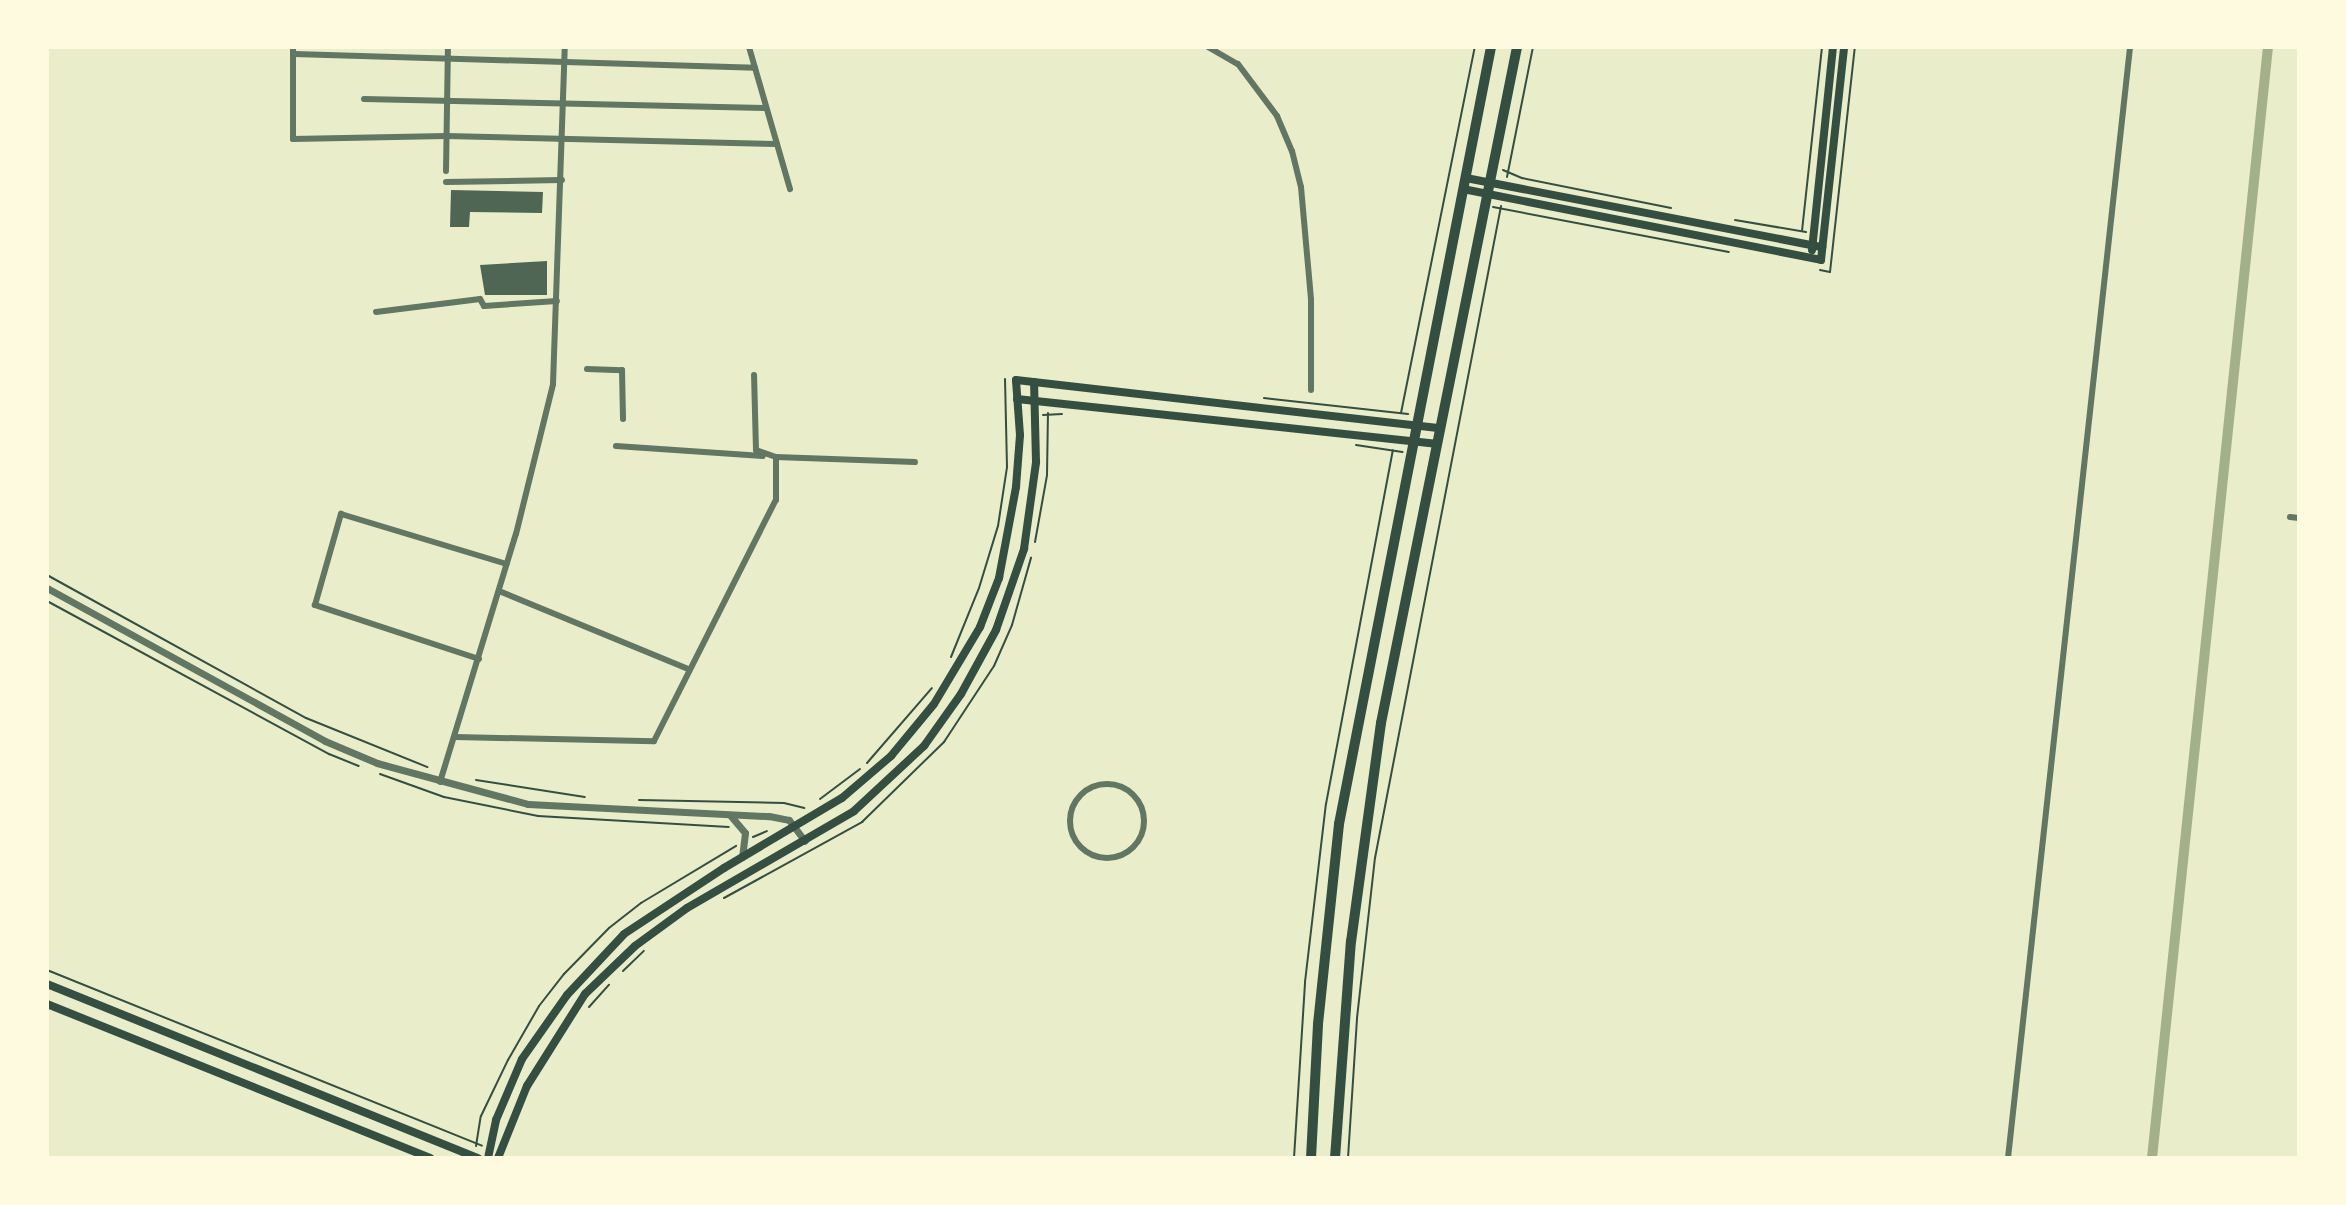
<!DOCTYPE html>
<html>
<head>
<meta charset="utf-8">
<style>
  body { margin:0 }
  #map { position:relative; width:2346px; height:1205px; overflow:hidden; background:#e9edc9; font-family:Helvetica,sans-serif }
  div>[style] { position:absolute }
  .canal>* { height:10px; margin:-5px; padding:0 5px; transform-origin:5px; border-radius:5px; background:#a3b18a }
  .building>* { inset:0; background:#4f6655 }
  .path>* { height:2px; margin:-1px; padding:0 1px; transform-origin:1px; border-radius:1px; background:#344e41 }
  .minor>* { height:6px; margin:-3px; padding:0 3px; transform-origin:3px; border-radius:3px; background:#617663 }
  .minor>.ring { margin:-3px; padding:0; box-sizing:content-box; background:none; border:6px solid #617663; border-radius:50% }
  .tertiary>* { height:7px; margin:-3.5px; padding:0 3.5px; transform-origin:3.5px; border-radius:3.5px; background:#617663 }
  .secondary>* { height:8px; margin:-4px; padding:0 4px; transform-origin:4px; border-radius:4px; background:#344e41 }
  .primary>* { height:10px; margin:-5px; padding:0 5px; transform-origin:5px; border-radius:5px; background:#344e41 }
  span { translate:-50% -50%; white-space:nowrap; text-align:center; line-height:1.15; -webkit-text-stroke:5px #fefae0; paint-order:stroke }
  .frame { position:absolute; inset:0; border:49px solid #fefae0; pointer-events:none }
</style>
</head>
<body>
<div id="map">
  <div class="canal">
    <div style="left:2152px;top:1158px;width:1117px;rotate:-84.04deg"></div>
  </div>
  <div class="building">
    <div style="clip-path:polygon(451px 190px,543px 192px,542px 213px,470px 212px,469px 227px,450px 227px)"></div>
    <div style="clip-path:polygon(547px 261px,547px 295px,485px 295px,480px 265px)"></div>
  </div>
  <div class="path">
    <div style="left:1503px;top:170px;width:21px;rotate:23deg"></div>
    <div style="left:1522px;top:178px;width:152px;rotate:11.4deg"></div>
    <div style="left:1507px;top:177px;width:133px;rotate:-78.7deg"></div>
    <div style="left:1493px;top:207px;width:240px;rotate:10.8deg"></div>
    <div style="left:1735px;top:220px;width:72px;rotate:9.6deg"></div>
    <div style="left:1802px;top:231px;width:185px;rotate:-83.8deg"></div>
    <div style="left:1820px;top:270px;width:10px;rotate:11deg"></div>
    <div style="left:1830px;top:272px;width:226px;rotate:-83.7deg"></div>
    <div style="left:1264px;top:398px;width:145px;rotate:6.3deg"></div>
    <div style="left:1401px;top:413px;width:373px;rotate:-78.6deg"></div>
    <div style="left:1043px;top:415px;width:19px;rotate:-3deg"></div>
    <div style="left:1356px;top:445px;width:47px;rotate:8.7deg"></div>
    <div style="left:1035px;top:542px;width:68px;rotate:-79.8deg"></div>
    <div style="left:1047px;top:475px;width:62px;rotate:-89.1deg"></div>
    <div style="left:47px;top:575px;width:296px;rotate:28.9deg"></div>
    <div style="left:306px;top:718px;width:131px;rotate:22deg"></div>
    <div style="left:47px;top:601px;width:321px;rotate:28.5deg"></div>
    <div style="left:329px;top:754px;width:32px;rotate:22deg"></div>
    <div style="left:951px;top:657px;width:74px;rotate:-67.9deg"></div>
    <div style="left:979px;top:588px;width:65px;rotate:-73deg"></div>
    <div style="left:998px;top:526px;width:60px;rotate:-81.3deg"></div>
    <div style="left:1007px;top:467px;width:88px;rotate:-91.3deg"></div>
    <div style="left:867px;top:763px;width:99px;rotate:-49.1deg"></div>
    <div style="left:380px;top:774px;width:68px;rotate:19.8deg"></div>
    <div style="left:444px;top:797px;width:96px;rotate:11.4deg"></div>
    <div style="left:538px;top:816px;width:191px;rotate:3.3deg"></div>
    <div style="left:476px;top:780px;width:110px;rotate:8.9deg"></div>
    <div style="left:820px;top:799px;width:50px;rotate:-36.9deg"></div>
    <div style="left:639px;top:800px;width:145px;rotate:1.2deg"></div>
    <div style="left:784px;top:803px;width:21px;rotate:14deg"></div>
    <div style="left:753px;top:837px;width:15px;rotate:-23deg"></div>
    <div style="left:724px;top:898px;width:158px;rotate:-28.8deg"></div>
    <div style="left:862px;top:822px;width:115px;rotate:-44.3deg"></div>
    <div style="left:944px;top:742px;width:91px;rotate:-56.7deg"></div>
    <div style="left:994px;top:666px;width:45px;rotate:-66.3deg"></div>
    <div style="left:1012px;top:625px;width:70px;rotate:-74.2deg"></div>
    <div style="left:47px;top:970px;width:469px;rotate:22deg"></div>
    <div style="left:623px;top:971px;width:29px;rotate:-44deg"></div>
    <div style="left:589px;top:1007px;width:30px;rotate:-48deg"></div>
    <div style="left:476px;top:1146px;width:30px;rotate:-81deg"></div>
    <div style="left:481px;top:1116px;width:62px;rotate:-64.3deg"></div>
    <div style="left:508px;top:1060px;width:62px;rotate:-60.1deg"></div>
    <div style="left:539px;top:1006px;width:41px;rotate:-52deg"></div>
    <div style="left:564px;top:974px;width:64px;rotate:-45.6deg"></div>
    <div style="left:609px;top:928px;width:41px;rotate:-38deg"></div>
    <div style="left:641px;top:903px;width:111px;rotate:-31deg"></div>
    <div style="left:1294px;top:1158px;width:176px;rotate:-86.4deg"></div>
    <div style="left:1305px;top:982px;width:179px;rotate:-83.3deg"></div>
    <div style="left:1326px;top:804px;width:360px;rotate:-79.3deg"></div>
    <div style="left:1348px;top:1158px;width:140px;rotate:-86.3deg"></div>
    <div style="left:1357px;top:1018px;width:161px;rotate:-83.6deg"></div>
    <div style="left:1375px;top:858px;width:664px;rotate:-79.06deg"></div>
  </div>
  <div class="minor">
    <div style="left:293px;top:47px;width:92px;rotate:90deg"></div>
    <div style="left:293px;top:139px;width:153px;rotate:-1.1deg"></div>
    <div style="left:446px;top:136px;width:331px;rotate:1.4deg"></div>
    <div style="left:749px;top:47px;width:148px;rotate:73.9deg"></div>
    <div style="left:1208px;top:47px;width:34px;rotate:30deg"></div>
    <div style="left:1238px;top:64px;width:65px;rotate:53.1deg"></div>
    <div style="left:1277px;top:116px;width:38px;rotate:67deg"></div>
    <div style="left:1292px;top:151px;width:37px;rotate:76deg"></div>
    <div style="left:1301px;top:187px;width:113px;rotate:84.9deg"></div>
    <div style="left:1311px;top:300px;width:90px;rotate:90deg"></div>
    <div style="left:294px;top:54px;width:461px;rotate:1.7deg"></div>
    <div style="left:364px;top:99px;width:402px;rotate:1.3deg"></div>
    <div style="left:446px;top:171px;width:124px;rotate:-89.1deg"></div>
    <div style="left:446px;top:182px;width:116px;rotate:-1deg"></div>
    <div style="left:376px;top:312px;width:105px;rotate:-7.1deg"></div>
    <div style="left:480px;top:299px;width:8px;rotate:60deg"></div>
    <div style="left:484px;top:306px;width:73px;rotate:-3.9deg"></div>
    <div style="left:587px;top:369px;width:35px;rotate:2deg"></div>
    <div style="left:622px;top:370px;width:49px;rotate:88.8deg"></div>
    <div style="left:616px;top:446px;width:147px;rotate:3.9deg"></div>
    <div style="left:776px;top:457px;width:139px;rotate:2.1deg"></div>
    <div style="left:2290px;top:517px;width:9px;rotate:6deg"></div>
    <div style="left:499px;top:591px;width:204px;rotate:22.4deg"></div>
    <div style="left:479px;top:659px;width:173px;rotate:-161.8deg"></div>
    <div style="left:315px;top:605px;width:95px;rotate:-74.1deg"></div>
    <div style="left:341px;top:514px;width:173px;rotate:16.8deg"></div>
    <div style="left:455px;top:737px;width:199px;rotate:1.2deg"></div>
    <div style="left:654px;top:741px;width:270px;rotate:-63.2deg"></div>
    <div style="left:776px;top:500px;width:43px;rotate:-90deg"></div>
    <div style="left:776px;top:457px;width:21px;rotate:-161deg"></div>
    <div style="left:756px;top:450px;width:75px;rotate:-91.5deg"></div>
    <div style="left:440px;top:782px;width:259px;rotate:-73deg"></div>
    <div style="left:516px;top:534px;width:154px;rotate:-76.1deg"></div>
    <div style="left:553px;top:384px;width:337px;rotate:-88deg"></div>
    <div class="ring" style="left:1070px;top:784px;width:68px;height:68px"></div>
    <div style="left:2008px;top:1158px;width:1118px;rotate:-83.73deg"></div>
  </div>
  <div class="tertiary">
    <div style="left:47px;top:588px;width:317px;rotate:28.8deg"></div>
    <div style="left:325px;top:741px;width:56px;rotate:22.9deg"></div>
    <div style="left:377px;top:763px;width:156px;rotate:15.2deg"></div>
    <div style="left:528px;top:804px;width:241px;rotate:2.9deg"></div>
    <div style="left:769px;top:816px;width:20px;rotate:11deg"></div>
    <div style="left:789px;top:820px;width:26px;rotate:53deg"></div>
    <div style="left:730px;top:815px;width:23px;rotate:50deg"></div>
    <div style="left:745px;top:833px;width:24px;rotate:97deg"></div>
  </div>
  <div class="secondary">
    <div style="left:1466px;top:178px;width:363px;rotate:11deg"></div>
    <div style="left:1463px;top:189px;width:365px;rotate:11.2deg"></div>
    <div style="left:1821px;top:260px;width:214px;rotate:-83.8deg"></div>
    <div style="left:1812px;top:250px;width:204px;rotate:-84.1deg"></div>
    <div style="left:1017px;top:399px;width:421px;rotate:6.1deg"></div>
    <div style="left:47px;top:984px;width:465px;rotate:22deg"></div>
    <div style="left:47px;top:1004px;width:413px;rotate:21.9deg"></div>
    <div style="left:488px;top:1158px;width:39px;rotate:-78deg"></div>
    <div style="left:496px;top:1120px;width:66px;rotate:-66.9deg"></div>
    <div style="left:522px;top:1059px;width:78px;rotate:-54.9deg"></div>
    <div style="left:567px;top:995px;width:83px;rotate:-46.9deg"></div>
    <div style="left:624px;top:934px;width:120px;rotate:-33.4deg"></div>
    <div style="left:724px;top:868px;width:137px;rotate:-30.7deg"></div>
    <div style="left:842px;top:798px;width:65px;rotate:-40.6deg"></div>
    <div style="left:891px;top:756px;width:67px;rotate:-50.4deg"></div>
    <div style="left:934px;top:704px;width:90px;rotate:-59.1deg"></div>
    <div style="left:980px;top:627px;width:53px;rotate:-68.8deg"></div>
    <div style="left:999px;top:578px;width:93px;rotate:-79.4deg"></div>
    <div style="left:1016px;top:487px;width:52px;rotate:-85.6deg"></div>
    <div style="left:1020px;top:435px;width:55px;rotate:-94.2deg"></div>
    <div style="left:1016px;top:380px;width:427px;rotate:6.5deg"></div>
    <div style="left:498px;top:1158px;width:78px;rotate:-68.1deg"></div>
    <div style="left:527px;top:1086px;width:109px;rotate:-57.8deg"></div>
    <div style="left:585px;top:994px;width:69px;rotate:-43.8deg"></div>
    <div style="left:635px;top:946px;width:64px;rotate:-36.2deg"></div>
    <div style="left:687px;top:908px;width:193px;rotate:-30.1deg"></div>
    <div style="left:854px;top:811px;width:96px;rotate:-42.9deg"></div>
    <div style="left:924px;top:746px;width:64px;rotate:-54.6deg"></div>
    <div style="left:961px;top:694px;width:73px;rotate:-61.3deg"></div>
    <div style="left:996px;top:630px;width:86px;rotate:-70.9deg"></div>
    <div style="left:1024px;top:549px;width:88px;rotate:-82.1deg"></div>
    <div style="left:1036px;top:462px;width:80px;rotate:-91.4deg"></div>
  </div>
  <div class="primary">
    <div style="left:1311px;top:1158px;width:134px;rotate:-87deg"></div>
    <div style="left:1318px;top:1024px;width:201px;rotate:-84deg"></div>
    <div style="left:1339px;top:824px;width:792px;rotate:-78.93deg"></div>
    <div style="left:1335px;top:1158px;width:217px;rotate:-85.8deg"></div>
    <div style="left:1351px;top:942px;width:221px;rotate:-82.2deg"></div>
    <div style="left:1381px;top:723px;width:690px;rotate:-78.62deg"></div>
  </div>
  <div class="frame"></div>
</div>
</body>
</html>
